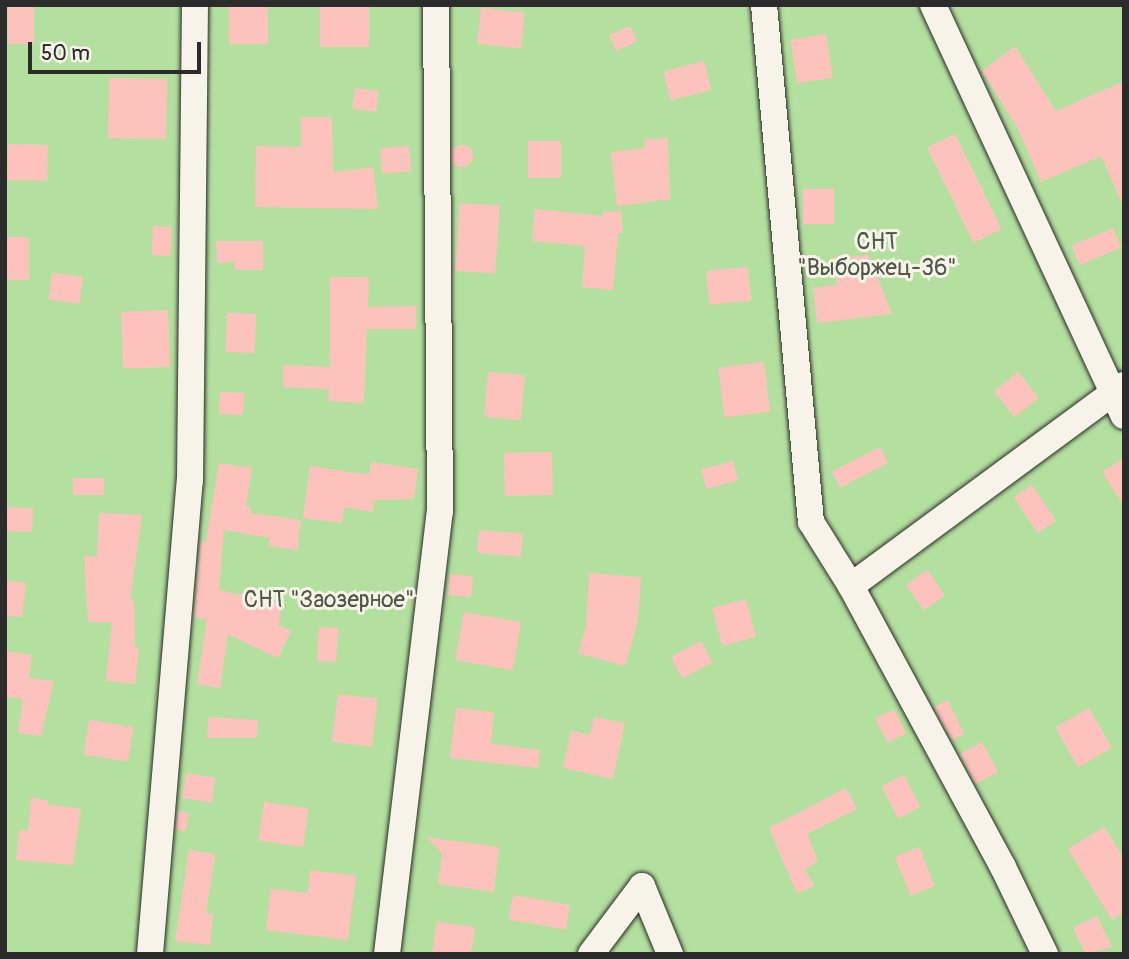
<!DOCTYPE html>
<html>
<head>
<meta charset="utf-8">
<style>
  body { margin:0 }
  #map { position:relative; width:1129px; height:959px; overflow:hidden; background:#f7f3e8; font-family:Pangolin,sans-serif }
  div>[style] { position:absolute }
  .green>* { inset:0; background:#b3e09e; transform-origin:0 0 }
  .building>* { inset:0; background:#fec2bd; transform-origin:0 0 }
  .round { border-radius:50% }
  .roads { filter:drop-shadow(0 0 2px #2b2b2b) drop-shadow(0 0 2px #2b2b2b) }
  .minor>* { height:26px; margin:-13px; padding:0 13px; transform-origin:13px; border-radius:13px; background:#f7f3e8 }
  span { translate:-50% -50%; white-space:nowrap; text-align:center; line-height:1.15; -webkit-text-stroke:6px #f7f3e8; paint-order:stroke }
  .park-label { font-size:23px; color:#4d5848 }
  .frame { position:absolute; inset:0; border:7px solid #2b2b2b; pointer-events:none }
  .scale { position:absolute; left:28px; top:42px; width:173px; height:32px; box-sizing:border-box; border:4px solid #2b2b2b; border-top:0; padding-left:9px; font-size:21px; line-height:24px; white-space:nowrap; color:#2b2b2b; -webkit-text-stroke:5px #f7f3e8; paint-order:stroke }
</style>
</head>
<body>
<div id="map">
  <div class="green">
    <div style="left:5px;top:5px;width:1119px;height:949px"></div>
  </div>
  <div class="building">
    <div style="left:8px;top:5px;width:26px;height:39px"></div>
    <div style="left:229px;top:5px;width:39px;height:39px"></div>
    <div style="left:320px;top:5px;width:49px;height:42px"></div>
    <div style="left:481px;top:8px;width:44px;height:36px;rotate:6deg"></div>
    <div style="left:630px;top:26px;width:17px;height:23px;rotate:66deg"></div>
    <div style="left:826px;top:34px;width:44px;height:36px;rotate:81deg"></div>
    <div style="clip-path:polygon(1015px 46px,1056px 111px,1124px 81px,1124px 208px,1101px 156px,1041px 182px,1018px 129px,982px 71px)"></div>
    <div style="left:704px;top:61px;width:30px;height:42px;rotate:76deg"></div>
    <div style="left:109px;top:78px;width:58px;height:60px;rotate:1deg"></div>
    <div style="left:355px;top:88px;width:24px;height:21px;rotate:7deg"></div>
    <div style="clip-path:polygon(301px 117px,332px 117px,333px 172px,373px 167px,378px 209px,255px 207px,256px 146px,301px 147px)"></div>
    <div style="left:955px;top:134px;width:106px;height:31px;rotate:64deg"></div>
    <div style="clip-path:polygon(668px 138px,670px 199px,617px 206px,611px 152px,645px 148px,644px 140px)"></div>
    <div style="left:528px;top:141px;width:33px;height:37px"></div>
    <div style="left:8px;top:144px;width:40px;height:36px;rotate:1deg"></div>
    <div class="round" style="left:451px;top:145px;width:22px;height:22px"></div>
    <div style="left:409px;top:146px;width:25px;height:29px;rotate:85deg"></div>
    <div style="left:834px;top:189px;width:35px;height:31px;rotate:90deg"></div>
    <div style="left:460px;top:203px;width:40px;height:68px;rotate:4deg"></div>
    <div style="clip-path:polygon(535px 209px,603px 216px,603px 212px,621px 211px,623px 233px,618px 233px,613px 290px,582px 287px,585px 246px,532px 241px)"></div>
    <div style="left:153px;top:226px;width:19px;height:29px;rotate:3deg"></div>
    <div style="left:1113px;top:228px;width:21px;height:45px;rotate:67deg"></div>
    <div style="left:5px;top:237px;width:24px;height:43px"></div>
    <div style="clip-path:polygon(216px 241px,263px 241px,263px 270px,235px 270px,235px 262px,217px 263px)"></div>
    <div style="clip-path:polygon(869px 255px,892px 314px,817px 323px,813px 288px,837px 285px,832px 258px)"></div>
    <div style="left:748px;top:267px;width:34px;height:42px;rotate:85deg"></div>
    <div style="left:52px;top:273px;width:31px;height:27px;rotate:7deg"></div>
    <div style="clip-path:polygon(330px 277px,369px 277px,368px 307px,416px 306px,416px 329px,367px 329px,364px 403px,328px 401px,329px 389px,283px 387px,283px 365px,330px 367px)"></div>
    <div style="left:168px;top:310px;width:57px;height:47px;rotate:88deg"></div>
    <div style="left:227px;top:313px;width:29px;height:39px;rotate:2deg"></div>
    <div style="left:764px;top:362px;width:50px;height:46px;rotate:83deg"></div>
    <div style="left:488px;top:372px;width:37px;height:45px;rotate:5deg"></div>
    <div style="left:1018px;top:372px;width:33px;height:31px;rotate:51deg"></div>
    <div style="left:220px;top:392px;width:24px;height:22px;rotate:2deg"></div>
    <div style="left:880px;top:447px;width:18px;height:54px;rotate:63deg"></div>
    <div style="left:552px;top:452px;width:43px;height:48px;rotate:89deg"></div>
    <div style="clip-path:polygon(1124px 458px,1124px 506px,1102px 472px)"></div>
    <div style="left:733px;top:461px;width:20px;height:33px;rotate:75deg"></div>
    <div style="clip-path:polygon(371px 462px,418px 469px,414px 499px,373px 500px,373px 512px,344px 507px,342px 523px,303px 518px,310px 466px,369px 475px)"></div>
    <div style="clip-path:polygon(219px 463px,252px 468px,246px 506px,251px 507px,250px 513px,301px 520px,297px 550px,269px 546px,270px 538px,224px 530px,219px 590px,281px 604px,279px 625px,291px 631px,278px 658px,228px 634px,220px 688px,197px 684px,207px 620px,194px 617px,201px 541px,206px 542px)"></div>
    <div style="left:73px;top:478px;width:31px;height:17px"></div>
    <div style="left:1032px;top:485px;width:43px;height:22px;rotate:56deg"></div>
    <div style="left:5px;top:507px;width:28px;height:24px;rotate:2deg"></div>
    <div style="clip-path:polygon(99px 513px,142px 515px,130px 600px,134px 600px,135px 648px,139px 649px,135px 684px,106px 681px,112px 622px,88px 622px,84px 556px,97px 557px)"></div>
    <div style="left:479px;top:530px;width:44px;height:23px;rotate:5deg"></div>
    <div style="left:927px;top:570px;width:31px;height:26px;rotate:54deg"></div>
    <div style="clip-path:polygon(589px 573px,641px 577px,638px 620px,625px 666px,578px 653px,586px 626px)"></div>
    <div style="left:450px;top:574px;width:23px;height:21px;rotate:5deg"></div>
    <div style="clip-path:polygon(5px 580px,26px 583px,22px 617px,5px 616px)"></div>
    <div style="left:746px;top:599px;width:39px;height:35px;rotate:75deg"></div>
    <div style="left:464px;top:612px;width:58px;height:49px;rotate:10deg"></div>
    <div style="left:319px;top:627px;width:19px;height:34px;rotate:3deg"></div>
    <div style="left:701px;top:641px;width:24px;height:34px;rotate:62deg"></div>
    <div style="clip-path:polygon(5px 651px,32px 655px,29px 678px,54px 681px,41px 736px,18px 733px,23px 699px,5px 697px)"></div>
    <div style="left:338px;top:694px;width:40px;height:48px;rotate:7deg"></div>
    <div style="clip-path:polygon(948px 700px,964px 734px,952px 740px,934px 707px)"></div>
    <div style="clip-path:polygon(456px 708px,494px 712px,491px 744px,540px 750px,538px 768px,450px 758px)"></div>
    <div style="left:1089px;top:708px;width:46px;height:39px;rotate:60deg"></div>
    <div style="left:894px;top:709px;width:27px;height:21px;rotate:63deg"></div>
    <div style="clip-path:polygon(209px 717px,258px 720px,257px 738px,207px 738px)"></div>
    <div style="clip-path:polygon(594px 717px,625px 723px,613px 779px,563px 768px,571px 731px,590px 735px)"></div>
    <div style="left:89px;top:720px;width:45px;height:35px;rotate:9deg"></div>
    <div style="left:982px;top:742px;width:34px;height:25px;rotate:62deg"></div>
    <div style="left:186px;top:773px;width:30px;height:25px;rotate:9deg"></div>
    <div style="left:904px;top:775px;width:36px;height:25px;rotate:63deg"></div>
    <div style="clip-path:polygon(846px 788px,857px 809px,807px 834px,818px 861px,805px 869px,814px 886px,797px 894px,769px 828px)"></div>
    <div style="clip-path:polygon(31px 798px,48px 800px,48px 805px,81px 808px,73px 865px,16px 860px,19px 830px,28px 831px)"></div>
    <div style="left:264px;top:802px;width:45px;height:39px;rotate:8deg"></div>
    <div style="left:178px;top:811px;width:11px;height:18px;rotate:10deg"></div>
    <div style="clip-path:polygon(1104px 827px,1124px 858px,1124px 912px,1112px 920px,1068px 849px)"></div>
    <div style="clip-path:polygon(426px 837px,499px 847px,494px 892px,438px 884px,442px 853px)"></div>
    <div style="left:919px;top:847px;width:42px;height:26px;rotate:68deg"></div>
    <div style="clip-path:polygon(189px 850px,215px 854px,206px 913px,213px 914px,210px 945px,175px 941px)"></div>
    <div style="clip-path:polygon(310px 870px,356px 876px,348px 940px,266px 930px,271px 889px,308px 893px)"></div>
    <div style="left:513px;top:895px;width:58px;height:25px;rotate:10deg"></div>
    <div style="clip-path:polygon(1097px 916px,1112px 947px,1086px 954px,1073px 928px)"></div>
    <div style="clip-path:polygon(437px 922px,475px 927px,471px 954px,432px 954px)"></div>
  </div>
  <div class="roads">
    <div class="minor">
      <div style="left:764px;top:5px;width:519px;rotate:84.81deg"></div>
      <div style="left:811px;top:522px;width:75px;rotate:58deg"></div>
      <div style="left:851px;top:586px;width:319px;rotate:61.6deg"></div>
      <div style="left:1003px;top:867px;width:97px;rotate:64.2deg"></div>
      <div style="left:933px;top:5px;width:453px;rotate:65.1deg"></div>
      <div style="left:851px;top:586px;width:339px;rotate:-36.4deg"></div>
      <div style="left:642px;top:886px;width:74px;rotate:67.6deg"></div>
      <div style="left:150px;top:954px;width:475px;rotate:-85.2deg"></div>
      <div style="left:190px;top:481px;width:476px;rotate:-89.4deg"></div>
      <div style="left:387px;top:954px;width:445px;rotate:-83.2deg"></div>
      <div style="left:440px;top:512px;width:507px;rotate:-90.45deg"></div>
      <div style="left:591px;top:954px;width:85px;rotate:-53.1deg"></div>
    </div>
  </div>
  <div class="park-label">
    <span style="left:877px;top:255px">СНТ<br>"Выборжец-36"</span>
    <span style="left:329px;top:600px">СНТ "Заозерное"</span>
  </div>
  <div class="frame"></div>
  <div class="scale">50 m</div>
</div>
</body>
</html>
